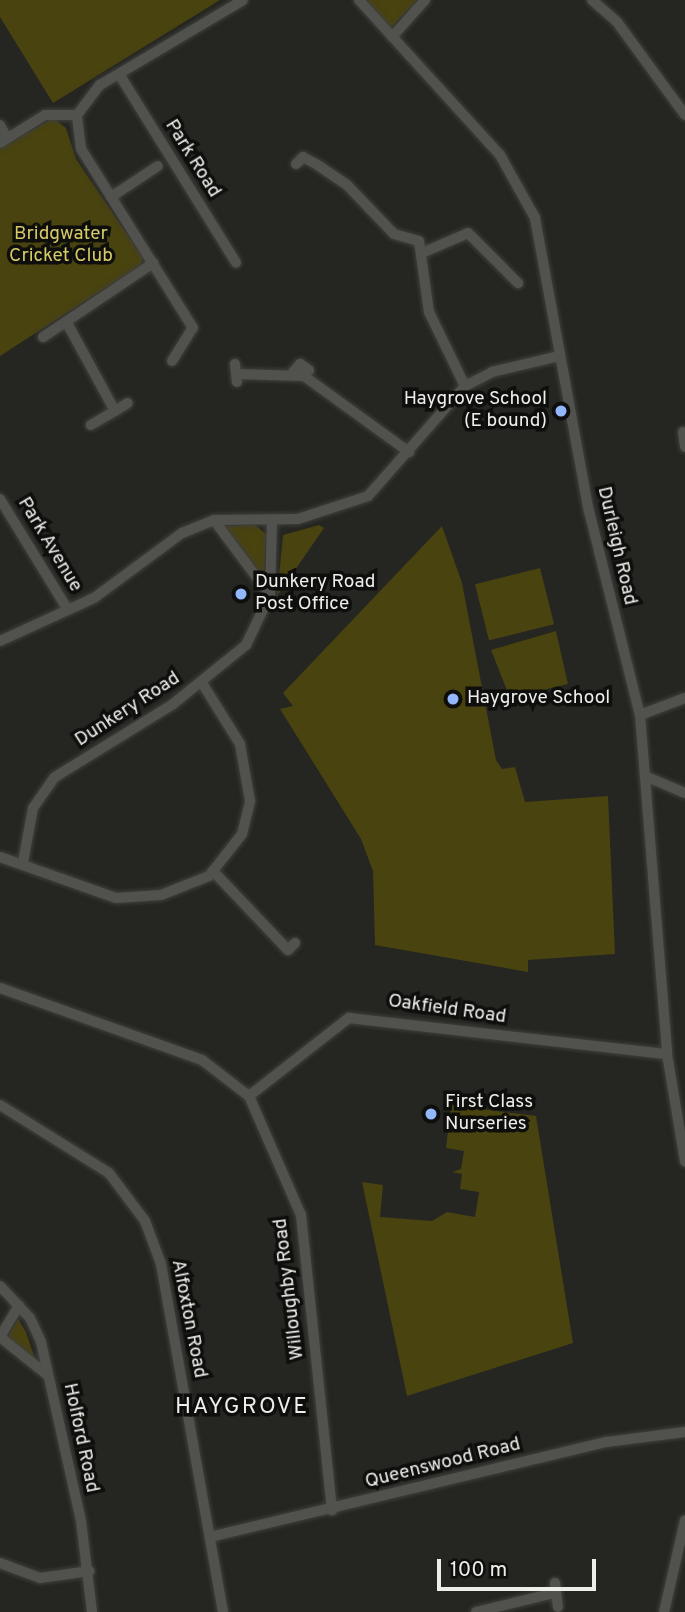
<!DOCTYPE html>
<html>
<head>
<meta charset="utf-8">
<style>
  body { margin:0 }
  #map { position:relative; width:685px; height:1612px; overflow:hidden; background:#252521; font-family:Overpass,sans-serif }
  div>[style] { position:absolute }
  .green>* { inset:0; background:#494310; transform-origin:0 0 }
  .roads { filter:drop-shadow(0 0 2px #3f3f3c) drop-shadow(0 0 2px #3f3f3c) }
  .minor>* { height:10px; margin:-5px; padding:0 5px; transform-origin:5px; border-radius:5px; background:#51514d }
  .dots>* { width:19px; height:19px; translate:-50% -50%; box-sizing:border-box; border:4px solid #0e0e0c; border-radius:50% }
  span { translate:-50% -50%; white-space:nowrap; text-align:center; line-height:1.15; -webkit-text-stroke:7px #0e0e0c; paint-order:stroke }
  .street-label { font-size:19px; color:#ededea }
  .park-label { font-size:19px; color:#d6ca67 }
  .poi-label { font-size:19px; color:#ededea }
  .right { translate:-100% -50%; text-align:right }
  .left { translate:0 -50%; text-align:left }
  .quarter-label { font-size:23px; color:#ededea; letter-spacing:2px }
  .scale { position:absolute; left:437px; top:1559px; width:159px; height:32px; box-sizing:border-box; border:4px solid #ededea; border-top:0; padding-left:9px; font-size:21px; line-height:24px; white-space:nowrap; color:#ededea; -webkit-text-stroke:5px #0e0e0c; paint-order:stroke }
</style>
</head>
<body>
<div id="map">
  <div class="green">
    <div style="clip-path:polygon(0 0,220px 0,53px 103px,0 17px)"></div>
    <div style="clip-path:polygon(366px 0,417px 0,391px 28px)"></div>
    <div style="clip-path:polygon(53px 118px,66px 128px,76px 159px,143px 258px,141px 265px,0 356px,0 149px)"></div>
    <div style="clip-path:polygon(255px 525px,266px 534px,264px 578px,225px 526px)"></div>
    <div style="clip-path:polygon(319px 525px,324px 528px,277px 596px,283px 535px)"></div>
    <div style="clip-path:polygon(442px 526px,462px 583px,496px 760px,502px 769px,515px 767px,525px 802px,608px 796px,615px 954px,528px 960px,528px 972px,375px 945px,373px 871px,361px 839px,280px 709px,293px 706px,283px 693px)"></div>
    <div style="left:540px;top:568px;width:58px;height:67px;rotate:76deg"></div>
    <div style="clip-path:polygon(556px 631px,568px 684px,514px 697px,508px 693px,491px 650px)"></div>
    <div style="clip-path:polygon(451px 1105px,536px 1116px,573px 1343px,407px 1396px,362px 1182px,383px 1185px,380px 1217px,432px 1221px,447px 1212px,475px 1217px,479px 1192px,460px 1189px,462px 1174px,452px 1172px,461px 1169px,464px 1151px,446px 1148px)"></div>
    <div style="clip-path:polygon(18px 1319px,26px 1332px,35px 1359px,7px 1338px)"></div>
  </div>
  <div class="roads">
    <div class="minor">
      <div style="left:359px;top:0;width:210px;rotate:47.7deg"></div>
      <div style="left:500px;top:155px;width:72px;rotate:60.9deg"></div>
      <div style="left:535px;top:218px;width:298px;rotate:79.6deg"></div>
      <div style="left:589px;top:511px;width:210px;rotate:76deg"></div>
      <div style="left:640px;top:715px;width:340px;rotate:85.4deg"></div>
      <div style="left:667px;top:1054px;width:109px;rotate:80.5deg"></div>
      <div style="left:592px;top:0;width:33px;rotate:41deg"></div>
      <div style="left:617px;top:22px;width:115px;rotate:53.8deg"></div>
      <div style="left:392px;top:37px;width:50px;rotate:-48.3deg"></div>
      <div style="left:119px;top:74px;width:222px;rotate:58.2deg"></div>
      <div style="left:0;top:125px;width:15px;rotate:62deg"></div>
      <div style="left:0;top:143px;width:53px;rotate:-31.9deg"></div>
      <div style="left:45px;top:115px;width:32px"></div>
      <div style="left:296px;top:164px;width:10px;rotate:-45deg"></div>
      <div style="left:303px;top:157px;width:18px;rotate:29deg"></div>
      <div style="left:319px;top:166px;width:34px;rotate:34deg"></div>
      <div style="left:347px;top:185px;width:68px;rotate:46.2deg"></div>
      <div style="left:394px;top:234px;width:26px;rotate:16deg"></div>
      <div style="left:419px;top:241px;width:72px;rotate:82deg"></div>
      <div style="left:429px;top:312px;width:82px;rotate:64.1deg"></div>
      <div style="left:111px;top:197px;width:56px;rotate:-33.4deg"></div>
      <div style="left:422px;top:253px;width:50px;rotate:-23.5deg"></div>
      <div style="left:468px;top:233px;width:71px;rotate:45deg"></div>
      <div style="left:67px;top:323px;width:100px;rotate:61.4deg"></div>
      <div style="left:115px;top:411px;width:28px;rotate:150deg"></div>
      <div style="left:43px;top:337px;width:133px;rotate:-33.9deg"></div>
      <div style="left:172px;top:361px;width:39px;rotate:-58deg"></div>
      <div style="left:193px;top:328px;width:211px;rotate:-122deg"></div>
      <div style="left:81px;top:149px;width:34px;rotate:-97deg"></div>
      <div style="left:77px;top:115px;width:38px;rotate:-53deg"></div>
      <div style="left:100px;top:85px;width:166px;rotate:-30.7deg"></div>
      <div style="left:235px;top:364px;width:18px;rotate:84deg"></div>
      <div style="left:293px;top:372px;width:11px;rotate:-49deg"></div>
      <div style="left:300px;top:364px;width:11px;rotate:34deg"></div>
      <div style="left:237px;top:374px;width:67px;rotate:1.7deg"></div>
      <div style="left:304px;top:376px;width:130px;rotate:35.9deg"></div>
      <div style="left:115px;top:411px;width:15px;rotate:-32deg"></div>
      <div style="left:683px;top:432px;width:15px;rotate:82deg"></div>
      <div style="left:0;top:499px;width:130px;rotate:58.5deg"></div>
      <div style="left:214px;top:520px;width:94px;rotate:53.3deg"></div>
      <div style="left:0;top:641px;width:103px;rotate:-24.6deg"></div>
      <div style="left:94px;top:598px;width:109px;rotate:-36.5deg"></div>
      <div style="left:182px;top:533px;width:35px;rotate:-22deg"></div>
      <div style="left:214px;top:520px;width:84px;rotate:-0.7deg"></div>
      <div style="left:298px;top:519px;width:74px;rotate:-18.2deg"></div>
      <div style="left:368px;top:496px;width:147px;rotate:-48.6deg"></div>
      <div style="left:465px;top:386px;width:30px;rotate:-27deg"></div>
      <div style="left:492px;top:372px;width:69px;rotate:-13.4deg"></div>
      <div style="left:640px;top:715px;width:48px;rotate:-20.7deg"></div>
      <div style="left:645px;top:776px;width:43px;rotate:23deg"></div>
      <div style="left:0;top:857px;width:123px;rotate:19.5deg"></div>
      <div style="left:116px;top:898px;width:45px;rotate:-3.8deg"></div>
      <div style="left:161px;top:895px;width:52px;rotate:-21.6deg"></div>
      <div style="left:209px;top:876px;width:53px;rotate:-51.8deg"></div>
      <div style="left:242px;top:834px;width:34px;rotate:-76deg"></div>
      <div style="left:250px;top:801px;width:58px;rotate:-100deg"></div>
      <div style="left:240px;top:744px;width:72px;rotate:-121.9deg"></div>
      <div style="left:23px;top:862px;width:55px;rotate:-79.5deg"></div>
      <div style="left:33px;top:808px;width:38px;rotate:-55deg"></div>
      <div style="left:55px;top:777px;width:139px;rotate:-31.7deg"></div>
      <div style="left:173px;top:704px;width:94px;rotate:-38.9deg"></div>
      <div style="left:246px;top:645px;width:55px;rotate:-64.4deg"></div>
      <div style="left:270px;top:595px;width:74px;rotate:-88.5deg"></div>
      <div style="left:213px;top:871px;width:109px;rotate:46.5deg"></div>
      <div style="left:288px;top:950px;width:10px;rotate:-45deg"></div>
      <div style="left:0;top:988px;width:214px;rotate:19.6deg"></div>
      <div style="left:202px;top:1060px;width:59px;rotate:37.5deg"></div>
      <div style="left:249px;top:1096px;width:130px;rotate:66.4deg"></div>
      <div style="left:301px;top:1215px;width:297px;rotate:84deg"></div>
      <div style="left:249px;top:1096px;width:127px;rotate:-38deg"></div>
      <div style="left:349px;top:1018px;width:320px;rotate:6.5deg"></div>
      <div style="left:0;top:1105px;width:128px;rotate:32deg"></div>
      <div style="left:109px;top:1173px;width:60px;rotate:53.1deg"></div>
      <div style="left:145px;top:1221px;width:46px;rotate:69.6deg"></div>
      <div style="left:161px;top:1264px;width:353px;rotate:79.9deg"></div>
      <div style="left:0;top:1286px;width:44px;rotate:46.8deg"></div>
      <div style="left:30px;top:1318px;width:26px;rotate:65deg"></div>
      <div style="left:41px;top:1342px;width:183px;rotate:77.4deg"></div>
      <div style="left:81px;top:1521px;width:92px;rotate:83.1deg"></div>
      <div style="left:0;top:1337px;width:59px;rotate:38.8deg"></div>
      <div style="left:0;top:1337px;width:37px;rotate:-59deg"></div>
      <div style="left:210px;top:1537px;width:408px;rotate:-13.5deg"></div>
      <div style="left:607px;top:1442px;width:79px;rotate:-7.3deg"></div>
      <div style="left:0;top:1563px;width:43px;rotate:20.6deg"></div>
      <div style="left:40px;top:1578px;width:50px;rotate:-8deg"></div>
      <div style="left:555px;top:1583px;width:24px;rotate:83deg"></div>
      <div style="left:476px;top:1612px;width:80px;rotate:-13.7deg"></div>
      <div style="left:664px;top:1612px;width:94px;rotate:-77.1deg"></div>
    </div>
  </div>
  <div class="dots">
    <div style="left:561px;top:411px;background:#92b7fd"></div>
    <div style="left:241px;top:594px;background:#92b7fd"></div>
    <div style="left:453px;top:699px;background:#92b7fd"></div>
    <div style="left:431px;top:1114px;background:#92b7fd"></div>
  </div>
  <div class="street-label">
    <span style="left:192px;top:159px;rotate:58deg">Park Road</span>
    <span style="left:49px;top:545px;rotate:59deg">Park Avenue</span>
    <span style="left:616px;top:546px;rotate:77deg">Durleigh Road</span>
    <span style="left:128px;top:710px;rotate:-33deg">Dunkery Road</span>
    <span style="left:447px;top:1010px;rotate:8deg">Oakfield Road</span>
    <span style="left:290px;top:1289px;rotate:-97deg">Willoughby Road</span>
    <span style="left:188px;top:1319px;rotate:79deg">Alfoxton Road</span>
    <span style="left:80px;top:1438px;rotate:78deg">Holford Road</span>
    <span style="left:443px;top:1464px;rotate:-14deg">Queenswood Road</span>
  </div>
  <div class="park-label">
    <span style="left:61px;top:246px">Bridgwater<br>Cricket Club</span>
  </div>
  <div class="poi-label">
    <span class="right" style="left:547px;top:411px">Haygrove School<br>(E bound)</span>
    <span class="left" style="left:255px;top:594px">Dunkery Road<br>Post Office</span>
    <span class="left" style="left:467px;top:699px">Haygrove School</span>
    <span class="left" style="left:445px;top:1114px">First Class<br>Nurseries</span>
  </div>
  <div class="quarter-label">
    <span style="left:242px;top:1408px">HAYGROVE</span>
  </div>
  <div class="scale">100 m</div>
</div>
</body>
</html>
